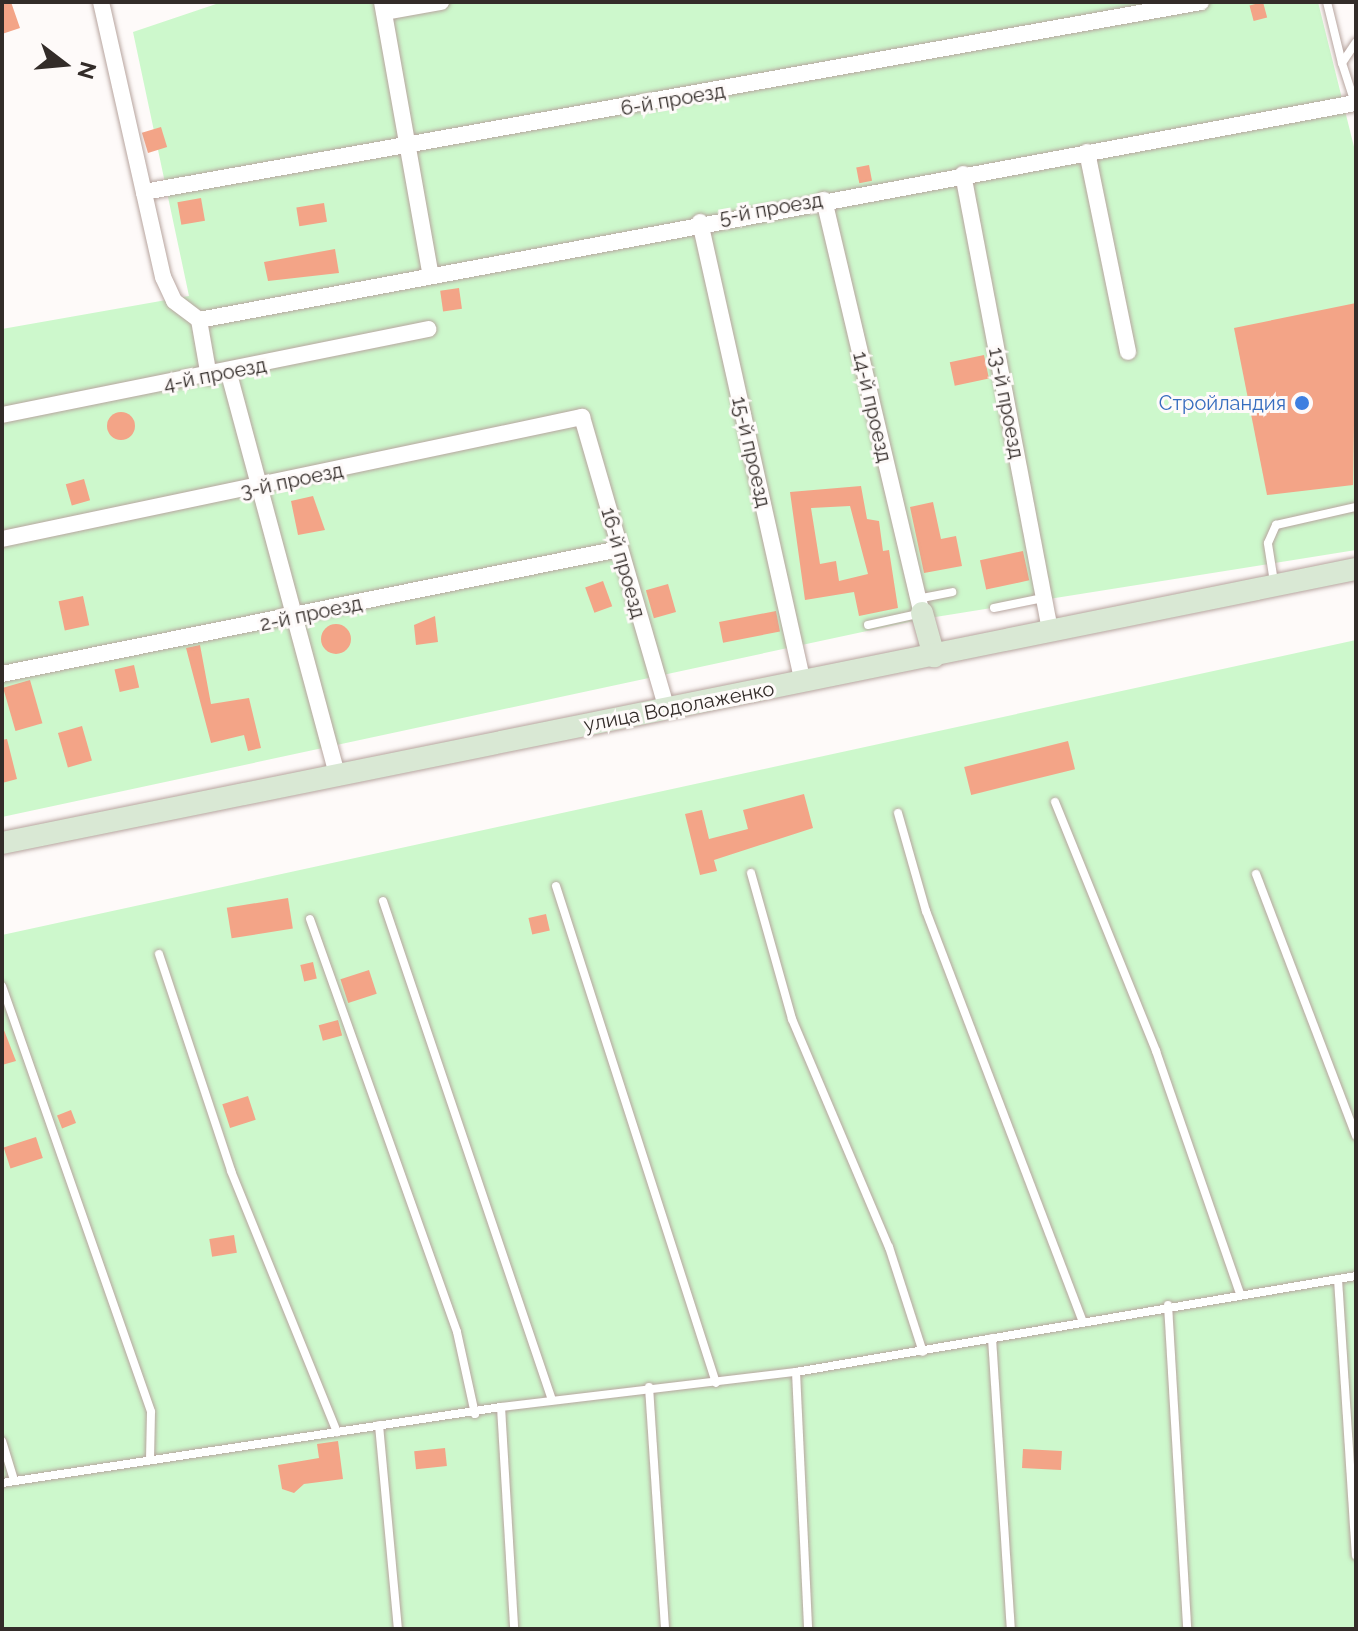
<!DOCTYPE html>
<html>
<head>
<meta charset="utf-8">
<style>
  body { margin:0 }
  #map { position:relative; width:1358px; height:1631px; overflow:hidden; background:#fefaf9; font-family:Raleway,sans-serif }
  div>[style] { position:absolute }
  .green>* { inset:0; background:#cdf8cc }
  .building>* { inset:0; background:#f3a487; transform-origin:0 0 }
  .round { border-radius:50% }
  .roads { filter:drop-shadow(0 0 2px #b7a59f) drop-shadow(0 0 2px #b7a59f) }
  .lane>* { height:8px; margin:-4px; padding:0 4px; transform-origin:4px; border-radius:4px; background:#fff }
  .street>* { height:16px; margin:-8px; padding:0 8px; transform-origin:8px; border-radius:8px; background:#fff }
  .secondary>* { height:22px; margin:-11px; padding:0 11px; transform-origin:11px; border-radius:11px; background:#d9e8d4 }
  .dots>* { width:22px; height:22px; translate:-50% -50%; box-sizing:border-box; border:4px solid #fefaf9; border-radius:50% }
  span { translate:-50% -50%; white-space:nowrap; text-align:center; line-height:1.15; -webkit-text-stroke:6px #fefaf9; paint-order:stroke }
  .street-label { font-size:20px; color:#332c29 }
  .shop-label { font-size:20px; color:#366cbe }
  .right { translate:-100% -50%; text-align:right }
  .frame { position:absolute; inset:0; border:4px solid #332c29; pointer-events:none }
  .north { position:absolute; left:24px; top:24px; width:80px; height:80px; -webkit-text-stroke:6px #fefaf9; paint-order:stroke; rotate:106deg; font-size:22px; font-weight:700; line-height:32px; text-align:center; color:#332c29 }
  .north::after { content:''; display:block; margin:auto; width:28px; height:36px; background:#332c29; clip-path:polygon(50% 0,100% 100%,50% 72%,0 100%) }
</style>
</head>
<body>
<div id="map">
  <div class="green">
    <div style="clip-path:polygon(222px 2px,1318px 2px,1356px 155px,1356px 550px,923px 619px,2px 817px,2px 329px,189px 296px,133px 32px)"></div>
    <div style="clip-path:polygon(1356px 640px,1356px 1629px,2px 1629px,2px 935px)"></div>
  </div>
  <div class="building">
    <div style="clip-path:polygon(2px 2px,11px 2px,20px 28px,2px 34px)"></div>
    <div style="left:1263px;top:2px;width:16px;height:14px;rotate:75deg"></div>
    <div style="left:161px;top:127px;width:21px;height:20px;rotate:73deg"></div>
    <div style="left:869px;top:165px;width:16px;height:13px;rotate:79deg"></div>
    <div style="left:201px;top:198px;width:23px;height:24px;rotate:80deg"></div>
    <div style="left:324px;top:203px;width:19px;height:28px;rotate:81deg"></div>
    <div style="clip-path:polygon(335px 249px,339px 273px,268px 281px,264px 262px)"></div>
    <div style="left:459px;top:288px;width:21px;height:19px;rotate:82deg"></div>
    <div style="clip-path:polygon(1356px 303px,1353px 485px,1267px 495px,1234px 328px)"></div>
    <div style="left:984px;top:355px;width:24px;height:35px;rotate:78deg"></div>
    <div class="round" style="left:107px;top:412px;width:28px;height:28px"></div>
    <div style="left:84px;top:479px;width:22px;height:19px;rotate:74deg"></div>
    <div style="clip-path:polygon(evenodd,861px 486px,867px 519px,879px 521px,883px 551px,889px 550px,898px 608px,859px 616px,854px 592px,805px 600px,790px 492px,861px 486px,850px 506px,868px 574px,839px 581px,836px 561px,820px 564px,811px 508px,850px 506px)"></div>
    <div style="clip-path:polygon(313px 496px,325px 530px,298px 535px,291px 501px)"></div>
    <div style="clip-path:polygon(933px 502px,941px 539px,956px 536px,962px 566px,924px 573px,910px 507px)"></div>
    <div style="left:1023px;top:551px;width:30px;height:44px;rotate:78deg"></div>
    <div style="left:603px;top:581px;width:27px;height:19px;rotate:70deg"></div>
    <div style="left:668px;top:584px;width:29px;height:23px;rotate:74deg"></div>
    <div style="left:83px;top:596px;width:30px;height:25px;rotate:78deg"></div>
    <div style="left:776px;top:611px;width:21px;height:58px;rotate:79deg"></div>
    <div style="clip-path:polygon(435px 616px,438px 642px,416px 645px,414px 625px)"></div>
    <div class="round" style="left:321px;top:624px;width:30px;height:30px"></div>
    <div style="clip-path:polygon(200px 645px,211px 704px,249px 698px,261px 748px,248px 751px,244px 735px,211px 743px,186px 648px)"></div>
    <div style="left:134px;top:665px;width:23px;height:20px;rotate:77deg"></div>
    <div style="left:30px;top:680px;width:45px;height:28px;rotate:74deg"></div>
    <div style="left:82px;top:726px;width:36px;height:25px;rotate:74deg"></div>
    <div style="clip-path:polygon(7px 739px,17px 779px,2px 783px,2px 740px)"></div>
    <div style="left:1068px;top:741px;width:29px;height:107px;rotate:76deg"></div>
    <div style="clip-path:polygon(804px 794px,813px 828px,714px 860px,717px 871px,700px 875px,685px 814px,702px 810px,709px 839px,748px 829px,743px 810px)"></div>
    <div style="left:288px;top:898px;width:31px;height:62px;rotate:81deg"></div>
    <div style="left:546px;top:914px;width:17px;height:18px;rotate:77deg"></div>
    <div style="left:313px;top:962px;width:17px;height:13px;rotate:77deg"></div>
    <div style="left:369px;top:970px;width:25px;height:30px;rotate:72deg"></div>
    <div style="left:338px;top:1020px;width:16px;height:20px;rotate:75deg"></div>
    <div style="clip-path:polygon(2px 1025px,16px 1061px,2px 1065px)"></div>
    <div style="left:248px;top:1096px;width:25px;height:27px;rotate:72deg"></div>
    <div style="left:71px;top:1110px;width:14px;height:15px;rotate:69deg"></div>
    <div style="left:36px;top:1137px;width:22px;height:34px;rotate:72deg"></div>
    <div style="left:234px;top:1235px;width:18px;height:25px;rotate:81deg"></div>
    <div style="clip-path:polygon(338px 1441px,343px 1479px,304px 1484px,294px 1493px,282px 1489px,278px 1465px,319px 1458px,317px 1444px)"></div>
    <div style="left:445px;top:1448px;width:18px;height:31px;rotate:84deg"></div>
    <div style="left:1023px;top:1449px;width:39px;height:19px;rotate:3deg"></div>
  </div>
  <div class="roads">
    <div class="lane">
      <div style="left:1327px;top:2px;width:63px;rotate:76.2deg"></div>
      <div style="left:1342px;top:63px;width:25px;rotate:-56deg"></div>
      <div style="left:1342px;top:63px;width:45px;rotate:72deg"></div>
      <div style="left:1274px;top:582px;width:39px;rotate:-99deg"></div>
      <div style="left:1268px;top:543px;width:20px;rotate:-66deg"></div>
      <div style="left:1276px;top:525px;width:82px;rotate:-12.7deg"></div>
      <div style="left:917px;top:599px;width:36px;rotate:-11deg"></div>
      <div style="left:994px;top:608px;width:50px;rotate:-11.5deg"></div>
      <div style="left:868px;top:625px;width:55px;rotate:-12.5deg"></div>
      <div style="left:1055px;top:802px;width:269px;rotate:67.9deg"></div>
      <div style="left:1156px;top:1051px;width:257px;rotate:70.9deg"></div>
      <div style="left:898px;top:813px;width:102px;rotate:74.1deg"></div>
      <div style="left:926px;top:911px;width:437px;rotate:69.1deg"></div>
      <div style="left:751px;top:873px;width:152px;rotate:74.3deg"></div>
      <div style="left:792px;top:1019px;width:248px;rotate:67deg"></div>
      <div style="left:889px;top:1247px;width:110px;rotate:72.1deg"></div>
      <div style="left:1256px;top:874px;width:280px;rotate:69.1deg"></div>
      <div style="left:556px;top:886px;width:522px;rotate:72.15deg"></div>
      <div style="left:383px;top:901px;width:527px;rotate:71.29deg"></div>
      <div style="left:310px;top:919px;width:438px;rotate:70.4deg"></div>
      <div style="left:457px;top:1332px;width:84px;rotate:77.6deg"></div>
      <div style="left:159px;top:954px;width:229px;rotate:71.6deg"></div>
      <div style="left:231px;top:1171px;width:282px;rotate:67.9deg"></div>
      <div style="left:2px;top:986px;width:451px;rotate:70.7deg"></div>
      <div style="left:151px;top:1412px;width:46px;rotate:91.2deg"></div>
      <div style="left:1338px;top:1279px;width:277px;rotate:86.3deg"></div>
      <div style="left:1168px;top:1305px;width:325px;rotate:86.6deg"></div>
      <div style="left:992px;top:1338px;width:292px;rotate:86.3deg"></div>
      <div style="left:796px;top:1372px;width:257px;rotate:87.3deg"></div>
      <div style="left:649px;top:1387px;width:243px;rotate:86.2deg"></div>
      <div style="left:501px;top:1407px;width:222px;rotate:86.6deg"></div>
      <div style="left:379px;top:1425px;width:205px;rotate:84.7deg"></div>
      <div style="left:2px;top:1441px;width:41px;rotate:72.9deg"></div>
      <div style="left:2px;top:1483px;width:505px;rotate:-8.66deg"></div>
      <div style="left:501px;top:1407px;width:297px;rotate:-6.8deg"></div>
      <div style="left:796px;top:1372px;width:568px;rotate:-9.73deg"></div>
    </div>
    <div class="street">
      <div style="left:101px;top:2px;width:282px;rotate:77.3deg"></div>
      <div style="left:163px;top:277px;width:26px;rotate:65deg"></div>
      <div style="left:174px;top:301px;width:31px;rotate:37deg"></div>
      <div style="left:199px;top:320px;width:1176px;rotate:-10.63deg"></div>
      <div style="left:382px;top:2px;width:274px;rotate:79.9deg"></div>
      <div style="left:384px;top:12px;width:58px;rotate:-10deg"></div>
      <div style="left:1087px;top:152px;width:204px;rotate:78.4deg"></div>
      <div style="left:963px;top:174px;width:465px;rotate:79.2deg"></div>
      <div style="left:144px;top:192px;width:1074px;rotate:-10.19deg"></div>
      <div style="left:824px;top:200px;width:424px;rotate:76.7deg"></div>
      <div style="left:700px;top:222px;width:471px;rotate:77.4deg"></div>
      <div style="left:199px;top:320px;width:58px;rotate:80deg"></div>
      <div style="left:229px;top:374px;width:415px;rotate:74.9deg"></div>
      <div style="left:2px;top:415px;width:435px;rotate:-11.4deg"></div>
      <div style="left:2px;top:539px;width:593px;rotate:-11.88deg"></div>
      <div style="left:582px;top:417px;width:304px;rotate:73.8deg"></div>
      <div style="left:2px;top:674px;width:630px;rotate:-11.45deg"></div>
    </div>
    <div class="secondary">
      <div style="left:922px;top:613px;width:45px;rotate:74.4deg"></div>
      <div style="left:2px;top:843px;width:1381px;rotate:-11.44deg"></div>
    </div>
  </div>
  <div class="dots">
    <div style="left:1302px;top:403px;background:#3f7fe0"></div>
  </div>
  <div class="street-label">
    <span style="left:673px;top:100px;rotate:-10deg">6-й проезд</span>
    <span style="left:771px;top:209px;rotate:-10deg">5-й проезд</span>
    <span style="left:215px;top:375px;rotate:-11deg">4-й проезд</span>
    <span style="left:1006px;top:403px;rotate:79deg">13-й проезд</span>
    <span style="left:872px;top:407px;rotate:77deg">14-й проезд</span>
    <span style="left:751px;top:452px;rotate:77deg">15-й проезд</span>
    <span style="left:292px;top:481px;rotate:-12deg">3-й проезд</span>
    <span style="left:623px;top:563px;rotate:74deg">16-й проезд</span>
    <span style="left:311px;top:614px;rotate:-12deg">2-й проезд</span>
    <span style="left:679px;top:707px;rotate:-11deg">улица Водолаженко</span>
  </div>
  <div class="shop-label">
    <span class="right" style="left:1286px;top:403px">Стройландия</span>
  </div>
  <div class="frame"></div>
  <div class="north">N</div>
</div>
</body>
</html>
